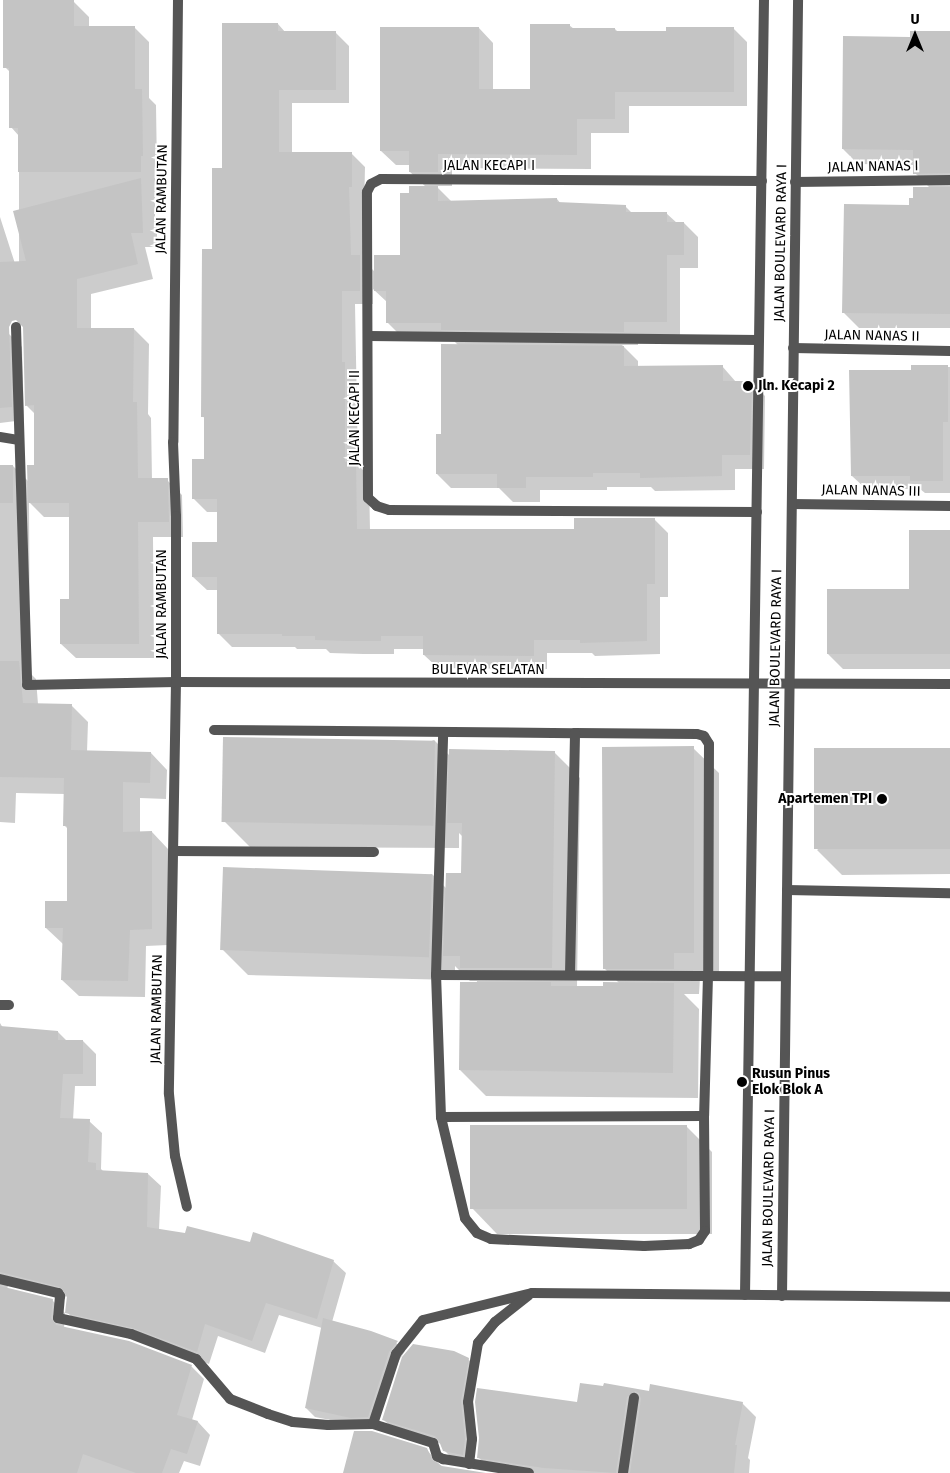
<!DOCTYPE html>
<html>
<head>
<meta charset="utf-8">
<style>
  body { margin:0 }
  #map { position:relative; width:950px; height:1473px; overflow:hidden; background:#fff; font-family:"Fira Sans",sans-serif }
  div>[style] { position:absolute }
  .shadow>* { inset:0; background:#0003 }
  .building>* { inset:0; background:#c4c4c4; transform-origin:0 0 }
  .lane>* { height:10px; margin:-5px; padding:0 5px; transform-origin:5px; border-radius:5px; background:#555 }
  .street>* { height:10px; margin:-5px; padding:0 5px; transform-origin:5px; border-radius:5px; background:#555 }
  .dots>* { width:14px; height:14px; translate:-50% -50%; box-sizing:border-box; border:2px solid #fff; border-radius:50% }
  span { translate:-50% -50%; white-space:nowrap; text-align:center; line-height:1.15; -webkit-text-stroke:4px #fff; paint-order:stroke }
  .street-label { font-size:14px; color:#000 }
  .poi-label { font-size:14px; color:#000; font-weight:700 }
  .left { translate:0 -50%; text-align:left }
  .right { translate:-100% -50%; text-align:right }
  .north { position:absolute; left:890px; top:10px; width:50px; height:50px; -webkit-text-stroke:4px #fff; paint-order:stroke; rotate:0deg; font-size:14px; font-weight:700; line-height:20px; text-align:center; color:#000 }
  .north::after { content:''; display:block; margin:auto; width:18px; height:22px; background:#000; clip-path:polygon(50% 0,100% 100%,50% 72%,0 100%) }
</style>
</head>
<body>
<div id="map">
  <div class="shadow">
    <div style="clip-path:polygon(74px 2px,89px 17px,89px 27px,134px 27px,149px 42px,149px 98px,156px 105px,157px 170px,155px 170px,155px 217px,157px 219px,157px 247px,145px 247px,153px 279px,91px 294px,91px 329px,134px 329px,149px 344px,148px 414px,151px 418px,152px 480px,167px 480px,182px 495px,183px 537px,153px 537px,154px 658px,76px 658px,61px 644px,71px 600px,71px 517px,44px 517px,29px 502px,30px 673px,36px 679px,38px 704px,72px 706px,88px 722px,87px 752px,151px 753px,167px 770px,166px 799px,140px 798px,140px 833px,152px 832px,168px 849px,168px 945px,146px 946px,145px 997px,79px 996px,62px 980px,63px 944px,46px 928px,68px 902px,68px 829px,64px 825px,65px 794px,16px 793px,15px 823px,0 822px,0 466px,13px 466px,29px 482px,35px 466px,35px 414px,27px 406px,32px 299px,0 314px,0 217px,19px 276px,19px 136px,11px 127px,11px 73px,5px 67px)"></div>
    <div style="clip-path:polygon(278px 24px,286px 33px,336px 33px,349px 46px,349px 103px,292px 103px,292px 153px,351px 153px,365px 167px,363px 260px,375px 272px,401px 256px,410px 194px,426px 187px,410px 172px,410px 165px,396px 165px,381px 151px,479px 28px,493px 43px,493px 91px,531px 91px,569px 25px,574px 29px,615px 29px,619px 33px,668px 33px,733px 28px,747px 42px,747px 106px,629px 106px,629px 133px,591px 133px,591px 169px,452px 168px,452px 186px,436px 186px,452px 202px,557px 199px,561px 204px,625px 206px,632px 213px,666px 213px,677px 223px,684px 223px,698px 237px,698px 268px,680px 268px,680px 336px,638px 336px,638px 345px,622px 345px,638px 361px,638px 367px,722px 366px,736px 382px,751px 382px,765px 396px,764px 469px,735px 469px,735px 490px,655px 491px,651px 487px,607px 487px,607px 490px,540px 490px,540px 502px,513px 502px,499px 488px,451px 488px,437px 474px,458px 345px,449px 336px,401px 336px,387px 322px,387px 302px,373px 289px,373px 304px,355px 304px,358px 465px,369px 476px,370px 530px,575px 531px,655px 520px,668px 533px,668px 597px,660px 597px,660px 654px,595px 656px,592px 653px,547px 653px,547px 669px,438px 668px,424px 655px,424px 649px,394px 649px,394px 654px,363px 654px,330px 653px,326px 649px,297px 649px,295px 647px,232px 647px,218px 633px,218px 590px,207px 590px,193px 577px,218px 543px,218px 512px,207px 512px,193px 498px,206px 461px,206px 419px,202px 416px,213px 250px,223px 169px)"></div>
    <div style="clip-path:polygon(950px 33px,950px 328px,859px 328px,843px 312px,914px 199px,930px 188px,915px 173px,915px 165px,858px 164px,843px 149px,911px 38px)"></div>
    <div style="clip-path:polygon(9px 334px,22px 347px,24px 420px,0 423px,0 335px)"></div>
    <div style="clip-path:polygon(912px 367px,950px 367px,950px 493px,925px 493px,920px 489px,866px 489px,852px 476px,912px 371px)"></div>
    <div style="clip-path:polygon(950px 531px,950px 669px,843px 669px,828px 654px,910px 590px)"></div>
    <div style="clip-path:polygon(434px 740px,450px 756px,554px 752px,580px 778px,577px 987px,604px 987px,620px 984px,604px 968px,693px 748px,719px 773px,719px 978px,700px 978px,699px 994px,684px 994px,699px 1009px,698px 1098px,486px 1096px,460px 1070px,477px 981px,470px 981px,455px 966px,455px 980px,248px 975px,222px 949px,432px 874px,447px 889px,462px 875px,463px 837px,459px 833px,459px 848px,250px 847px,224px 821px)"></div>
    <div style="clip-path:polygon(950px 749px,950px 874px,842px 875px,817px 850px)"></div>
    <div style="clip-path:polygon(0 1023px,3px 1028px,58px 1032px,67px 1041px,83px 1041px,96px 1054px,96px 1086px,75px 1086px,73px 1120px,89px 1121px,102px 1133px,101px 1169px,104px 1172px,148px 1174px,161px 1186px,159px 1230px,250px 1244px,333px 1261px,346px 1273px,332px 1322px,395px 1342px,405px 1351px,398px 1362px,377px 1426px,361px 1426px,315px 1417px,306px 1408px,322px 1328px,279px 1315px,265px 1353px,218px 1336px,209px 1364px,147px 1340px,79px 1325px,67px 1312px,68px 1297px,15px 1284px,8px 1286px,7px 1289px,52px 1300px,65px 1313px,64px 1328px,129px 1342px,192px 1367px,204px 1379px,192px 1420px,198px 1422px,210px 1435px,200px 1466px,184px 1461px,179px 1473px,0 1473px)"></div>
    <div style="clip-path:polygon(686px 1126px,712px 1152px,712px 1234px,497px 1234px,472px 1208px)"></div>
    <div style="clip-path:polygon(468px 1359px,478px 1369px,470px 1412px,473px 1464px,454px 1460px,444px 1450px,442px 1444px,393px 1429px,383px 1419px)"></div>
    <div style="clip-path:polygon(581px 1384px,742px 1403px,756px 1417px,748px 1458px,750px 1460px,749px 1473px,505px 1473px,492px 1471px,478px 1457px,578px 1403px)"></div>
    <div style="clip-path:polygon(427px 1450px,442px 1467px,479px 1473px,344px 1473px)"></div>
  </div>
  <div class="building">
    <div style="clip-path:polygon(3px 0,74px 0,74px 26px,135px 26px,135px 89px,142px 89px,143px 156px,141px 156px,141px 172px,18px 172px,18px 128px,9px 128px,9px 68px,3px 68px)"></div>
    <div style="clip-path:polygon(222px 23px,278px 23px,278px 31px,336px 31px,336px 90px,279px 90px,279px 152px,352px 152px,352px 187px,349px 187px,351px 255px,360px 255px,360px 291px,342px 291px,342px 362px,345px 362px,345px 462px,356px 462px,357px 529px,574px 529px,574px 518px,655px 518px,655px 584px,647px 584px,647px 641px,580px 643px,580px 640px,534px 640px,534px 656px,423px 655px,423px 636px,381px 636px,381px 641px,348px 641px,315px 640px,315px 636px,282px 636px,282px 634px,217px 634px,217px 577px,192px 577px,192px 542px,217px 542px,217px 499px,192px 499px,192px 459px,204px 459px,204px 417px,201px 417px,202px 249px,212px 249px,212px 168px,222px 168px)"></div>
    <div style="clip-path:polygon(530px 24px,570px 24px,570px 28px,615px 28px,615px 31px,666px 31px,666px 27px,734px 27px,734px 92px,615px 92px,615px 119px,577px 119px,577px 155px,442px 154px,438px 154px,438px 172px,409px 172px,409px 151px,380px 151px,380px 27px,479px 27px,479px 89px,530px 89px)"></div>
    <div style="clip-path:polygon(910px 31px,950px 31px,950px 173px,913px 174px,913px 150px,842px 149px,843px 36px,910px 37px)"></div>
    <div style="clip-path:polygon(141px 178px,143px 233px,131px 233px,138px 264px,77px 279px,77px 328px,134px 328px,133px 402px,137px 402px,138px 478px,168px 478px,169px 522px,138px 522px,139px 644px,60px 644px,60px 599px,69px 599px,69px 503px,28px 503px,27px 465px,34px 465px,34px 405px,25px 406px,23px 327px,16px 320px,12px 321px,9px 327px,12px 407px,0 408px,0 262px,26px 261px,13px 211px)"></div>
    <div style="clip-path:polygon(409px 186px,438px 186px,438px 201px,557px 198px,557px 202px,626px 205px,626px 212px,667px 212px,667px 222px,684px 222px,684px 255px,667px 255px,667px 322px,624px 322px,624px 332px,441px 330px,441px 323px,386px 323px,386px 291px,374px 291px,374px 255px,400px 255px,400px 193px,409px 193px)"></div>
    <div style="clip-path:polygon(913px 187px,950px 187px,950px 314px,842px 313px,844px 204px,909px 205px,909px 198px,913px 198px)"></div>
    <div style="clip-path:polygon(441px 344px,624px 346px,624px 366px,723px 365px,723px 381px,752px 381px,750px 455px,722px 455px,722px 476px,640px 478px,640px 473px,593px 473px,593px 477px,526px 477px,526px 488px,497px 488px,497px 474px,436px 474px,436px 434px,441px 434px)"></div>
    <div style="clip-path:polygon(911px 365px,948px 365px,948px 422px,943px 422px,943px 481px,910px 481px,910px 476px,851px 476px,849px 370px,911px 370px)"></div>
    <div style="left:0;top:465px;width:13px;height:38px"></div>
    <div style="clip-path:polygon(909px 530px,950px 530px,950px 654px,827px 654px,827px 589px,909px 589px)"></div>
    <div style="clip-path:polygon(0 661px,19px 661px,23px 703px,72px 704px,71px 750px,151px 752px,150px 783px,123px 782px,123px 832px,152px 831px,152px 929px,130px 930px,128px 981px,61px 980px,63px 928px,45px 928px,45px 901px,67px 901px,67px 826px,63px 826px,64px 778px,0 777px)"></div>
    <div style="left:223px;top:737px;width:212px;height:85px;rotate:1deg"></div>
    <div style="clip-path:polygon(694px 746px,694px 953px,674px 953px,674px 969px,603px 969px,602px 747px)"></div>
    <div style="left:950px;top:748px;width:101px;height:136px;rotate:90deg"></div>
    <div style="clip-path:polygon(449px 749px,555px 751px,552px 968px,460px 968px,460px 956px,443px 956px,446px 873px,461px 873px,462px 823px,447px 823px)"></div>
    <div style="left:223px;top:867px;width:209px;height:83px;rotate:2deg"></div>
    <div style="clip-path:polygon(460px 982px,551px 982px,551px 986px,603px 986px,603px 982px,674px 983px,673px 1073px,459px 1070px)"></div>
    <div style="clip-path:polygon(0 1026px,58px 1031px,58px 1040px,83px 1040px,83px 1074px,63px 1074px,60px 1118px,90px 1119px,88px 1162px,96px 1163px,96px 1170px,148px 1173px,147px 1227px,185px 1233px,187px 1226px,250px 1242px,253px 1232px,334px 1260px,317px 1319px,266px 1303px,252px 1341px,205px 1324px,197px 1352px,133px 1328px,65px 1313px,67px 1296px,60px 1287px,0 1272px)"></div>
    <div style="left:470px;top:1125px;width:217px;height:84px"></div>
    <div style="clip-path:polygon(0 1286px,53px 1299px,51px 1318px,56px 1325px,129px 1341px,192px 1365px,177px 1415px,198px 1421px,187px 1454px,171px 1449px,162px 1473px,136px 1473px,83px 1454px,77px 1473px,0 1473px)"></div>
    <div style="clip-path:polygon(323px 1318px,371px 1331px,398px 1341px,389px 1352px,368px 1417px,351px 1418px,305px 1408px)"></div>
    <div style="clip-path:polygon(413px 1344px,454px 1351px,469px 1358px,461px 1401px,465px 1439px,463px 1455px,443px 1451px,439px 1441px,435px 1436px,382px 1420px,402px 1357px)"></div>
    <div style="clip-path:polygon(580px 1383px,603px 1386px,604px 1383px,649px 1391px,650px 1384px,743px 1402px,735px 1445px,737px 1445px,734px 1473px,630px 1473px,641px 1399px,639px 1393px,635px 1391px,627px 1397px,616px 1473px,544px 1468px,477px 1458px,479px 1438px,475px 1402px,477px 1388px,577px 1402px)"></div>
    <div style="clip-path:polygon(354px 1431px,372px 1431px,427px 1448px,432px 1460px,442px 1466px,486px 1473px,343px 1473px)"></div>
  </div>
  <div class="lane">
    <div style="left:0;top:1005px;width:9px"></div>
    <div style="left:441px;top:1117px;width:263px;rotate:-0.2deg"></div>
  </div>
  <div class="street">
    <div style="left:178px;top:0;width:442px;rotate:90.6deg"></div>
    <div style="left:173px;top:442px;width:74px;rotate:87.7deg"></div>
    <div style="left:176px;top:516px;width:166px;rotate:90deg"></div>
    <div style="left:176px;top:682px;width:412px;rotate:91deg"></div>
    <div style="left:169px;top:1094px;width:62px;rotate:84.5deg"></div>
    <div style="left:175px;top:1156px;width:52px;rotate:76.8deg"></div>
    <div style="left:795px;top:182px;width:155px;rotate:-0.7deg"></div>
    <div style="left:16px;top:327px;width:358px;rotate:88.2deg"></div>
    <div style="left:27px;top:685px;width:149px;rotate:-1.2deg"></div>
    <div style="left:176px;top:682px;width:774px;rotate:0.15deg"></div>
    <div style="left:369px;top:336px;width:390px;rotate:0.6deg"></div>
    <div style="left:793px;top:348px;width:157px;rotate:1.1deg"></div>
    <div style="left:0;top:437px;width:18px;rotate:9deg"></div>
    <div style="left:792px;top:504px;width:158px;rotate:0.7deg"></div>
    <div style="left:757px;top:512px;width:368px;rotate:-179.7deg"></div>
    <div style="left:389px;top:510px;width:13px;rotate:-162deg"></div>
    <div style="left:377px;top:506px;width:12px;rotate:-138deg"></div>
    <div style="left:368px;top:498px;width:306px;rotate:-90.2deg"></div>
    <div style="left:367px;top:192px;width:9px;rotate:-63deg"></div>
    <div style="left:371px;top:184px;width:11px;rotate:-27deg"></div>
    <div style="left:381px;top:179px;width:381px;rotate:0.3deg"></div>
    <div style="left:214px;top:730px;width:361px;rotate:0.5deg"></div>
    <div style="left:575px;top:733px;width:122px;rotate:0.5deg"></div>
    <div style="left:697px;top:734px;width:7px;rotate:16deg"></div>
    <div style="left:704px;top:736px;width:9px;rotate:58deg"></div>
    <div style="left:709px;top:744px;width:232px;rotate:90.2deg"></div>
    <div style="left:708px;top:976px;width:140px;rotate:91.6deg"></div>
    <div style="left:704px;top:1116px;width:115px;rotate:89.5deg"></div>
    <div style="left:705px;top:1231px;width:11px;rotate:124deg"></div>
    <div style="left:699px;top:1240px;width:11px;rotate:158deg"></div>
    <div style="left:689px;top:1244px;width:45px;rotate:177.5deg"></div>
    <div style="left:644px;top:1246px;width:153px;rotate:-177.4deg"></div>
    <div style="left:491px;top:1239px;width:15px;rotate:-157deg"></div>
    <div style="left:477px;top:1233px;width:19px;rotate:-129deg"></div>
    <div style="left:465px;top:1218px;width:104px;rotate:-103.4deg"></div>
    <div style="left:441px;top:1117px;width:142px;rotate:-92deg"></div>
    <div style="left:436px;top:975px;width:243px;rotate:-88.3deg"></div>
    <div style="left:174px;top:851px;width:200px;rotate:0.3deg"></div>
    <div style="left:787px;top:890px;width:163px;rotate:1.1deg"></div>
    <div style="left:570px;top:974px;width:241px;rotate:-88.8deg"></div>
    <div style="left:436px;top:975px;width:349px;rotate:0.2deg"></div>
    <div style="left:0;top:1279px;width:60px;rotate:13.6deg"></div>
    <div style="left:58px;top:1293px;width:4px;rotate:56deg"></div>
    <div style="left:60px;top:1296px;width:22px;rotate:95deg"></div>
    <div style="left:58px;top:1318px;width:75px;rotate:12.4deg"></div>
    <div style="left:131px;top:1334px;width:70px;rotate:21deg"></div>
    <div style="left:196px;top:1359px;width:52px;rotate:49.6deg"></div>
    <div style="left:230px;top:1399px;width:41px;rotate:21.5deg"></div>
    <div style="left:268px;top:1414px;width:26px;rotate:18deg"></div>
    <div style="left:293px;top:1422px;width:35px;rotate:5deg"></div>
    <div style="left:328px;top:1425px;width:45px;rotate:-1.3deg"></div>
    <div style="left:373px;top:1424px;width:63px;rotate:17.6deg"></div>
    <div style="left:433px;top:1443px;width:14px;rotate:73deg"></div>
    <div style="left:437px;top:1456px;width:7px;rotate:27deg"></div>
    <div style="left:443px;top:1459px;width:87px;rotate:9.2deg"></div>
    <div style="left:745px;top:1295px;width:1295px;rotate:-89.16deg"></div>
    <div style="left:782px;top:1296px;width:1296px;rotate:-89.29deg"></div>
    <div style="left:373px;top:1424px;width:74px;rotate:-71.8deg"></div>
    <div style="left:396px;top:1354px;width:43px;rotate:-51.5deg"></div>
    <div style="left:423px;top:1320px;width:112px;rotate:-13.9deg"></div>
    <div style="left:532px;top:1293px;width:418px;rotate:0.5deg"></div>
    <div style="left:469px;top:1464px;width:25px;rotate:-83deg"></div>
    <div style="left:472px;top:1439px;width:37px;rotate:-96deg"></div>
    <div style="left:468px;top:1402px;width:60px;rotate:-80.4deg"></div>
    <div style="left:478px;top:1343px;width:27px;rotate:-51deg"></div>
    <div style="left:495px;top:1322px;width:43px;rotate:-38.5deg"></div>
    <div style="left:623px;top:1473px;width:76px;rotate:-81.7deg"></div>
  </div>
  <div class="dots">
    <div style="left:748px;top:386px;background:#000"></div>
    <div style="left:882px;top:799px;background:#000"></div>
    <div style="left:742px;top:1082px;background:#000"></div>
  </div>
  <div class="street-label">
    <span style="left:489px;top:166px">JALAN KECAPI I</span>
    <span style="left:873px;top:167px;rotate:-1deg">JALAN NANAS I</span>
    <span style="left:162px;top:199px;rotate:-89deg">JALAN RAMBUTAN</span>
    <span style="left:781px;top:243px;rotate:-89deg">JALAN BOULEVARD RAYA I</span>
    <span style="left:872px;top:336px;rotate:1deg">JALAN NANAS II</span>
    <span style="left:355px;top:418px;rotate:-90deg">JALAN KECAPI II</span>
    <span style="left:871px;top:491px;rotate:1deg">JALAN NANAS III</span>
    <span style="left:162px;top:604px;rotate:-90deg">JALAN RAMBUTAN</span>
    <span style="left:776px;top:648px;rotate:-89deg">JALAN BOULEVARD RAYA I</span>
    <span style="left:488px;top:670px">BULEVAR SELATAN</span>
    <span style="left:157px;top:1009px;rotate:-89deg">JALAN RAMBUTAN</span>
    <span style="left:769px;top:1188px;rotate:-89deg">JALAN BOULEVARD RAYA I</span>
  </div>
  <div class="poi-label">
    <span class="left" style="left:758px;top:386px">Jln. Kecapi 2</span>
    <span class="right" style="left:872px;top:799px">Apartemen TPI</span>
    <span class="left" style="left:752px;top:1082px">Rusun Pinus<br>Elok Blok A</span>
  </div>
  <div class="north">U</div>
</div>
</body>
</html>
